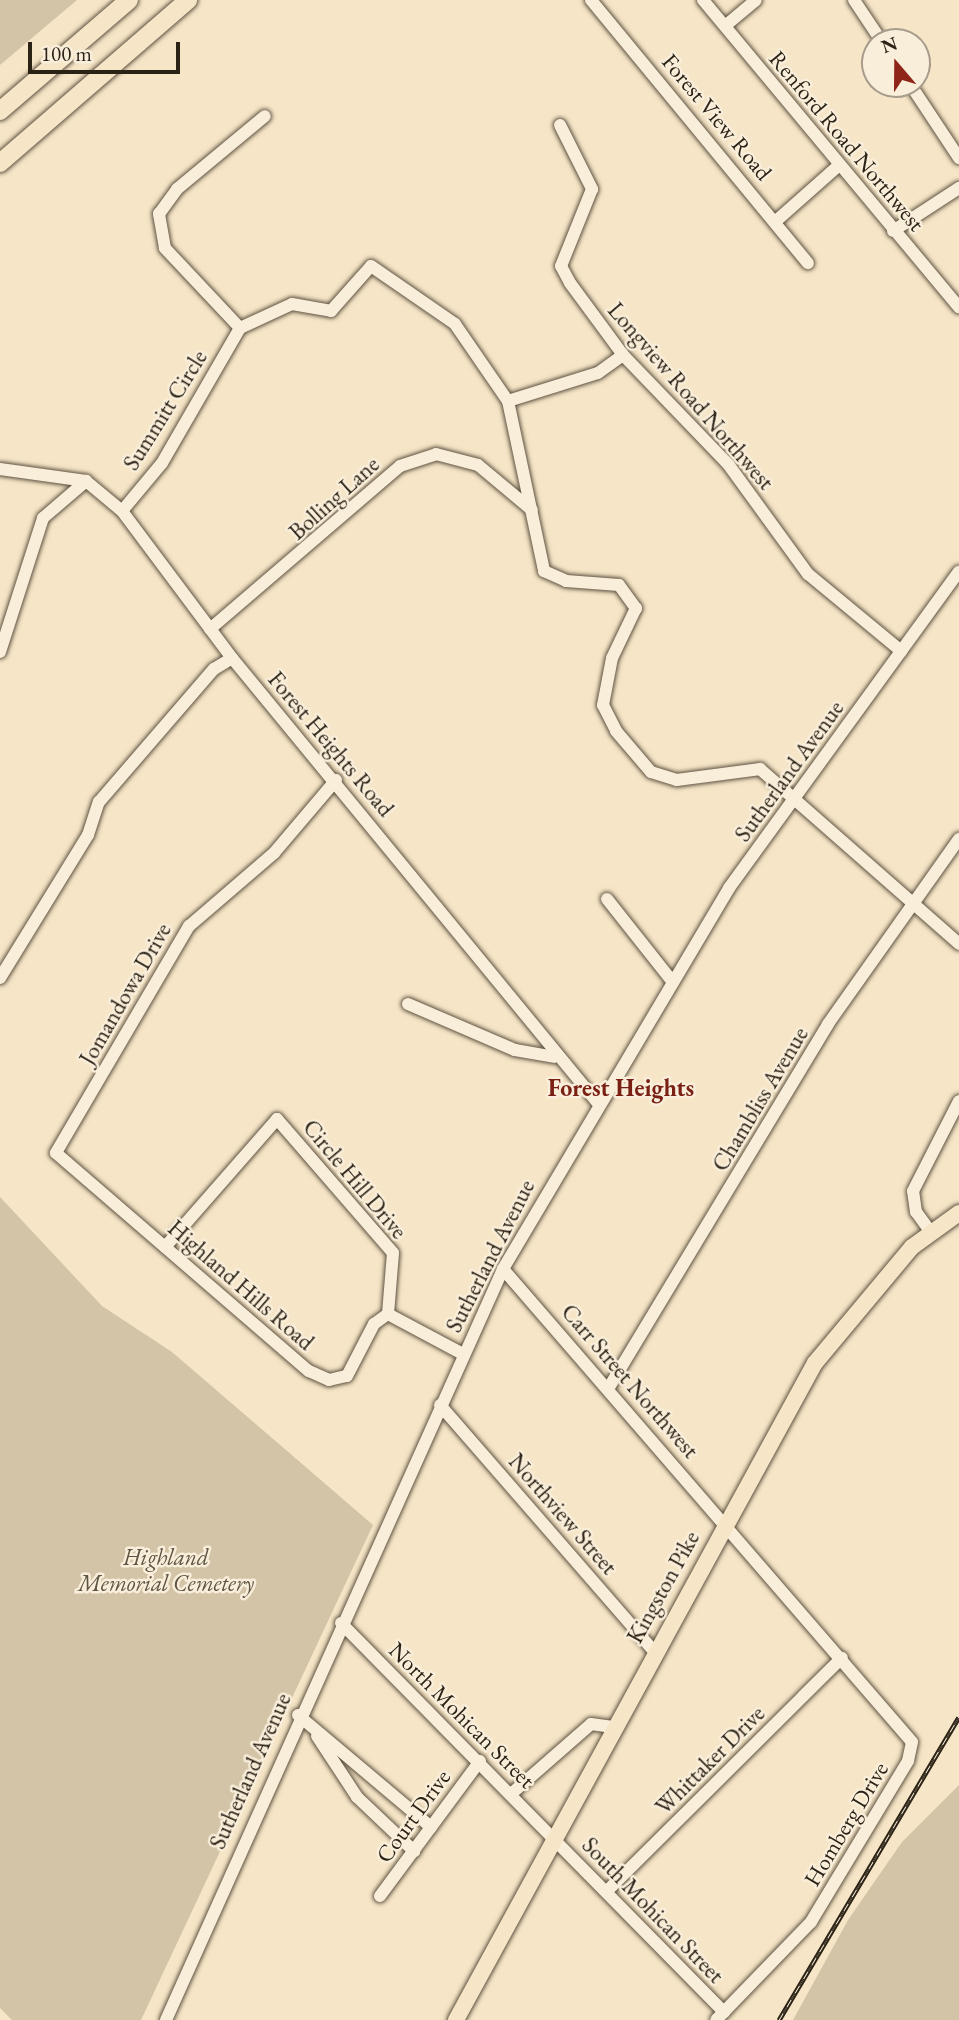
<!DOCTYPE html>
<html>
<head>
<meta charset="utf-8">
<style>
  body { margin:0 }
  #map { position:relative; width:959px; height:2020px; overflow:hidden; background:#f6e5c6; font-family:"EB Garamond",serif }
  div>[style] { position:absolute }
  .green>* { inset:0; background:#d3c4a8 }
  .roads { filter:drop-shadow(0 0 2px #5e5342) drop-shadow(0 0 2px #5e5342) }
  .minor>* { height:12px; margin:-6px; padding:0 6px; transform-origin:6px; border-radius:6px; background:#f9eeda }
  .major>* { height:16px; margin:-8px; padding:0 8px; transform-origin:8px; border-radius:8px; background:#f6e5c6 }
  .highway>* { height:18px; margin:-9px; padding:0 9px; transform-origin:9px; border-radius:9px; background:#f6e5c6 }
  .rail>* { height:5px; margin-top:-2.5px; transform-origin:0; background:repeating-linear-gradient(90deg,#f9eeda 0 8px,#2b2216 0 16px); box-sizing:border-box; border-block:2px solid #2b2216 }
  span { translate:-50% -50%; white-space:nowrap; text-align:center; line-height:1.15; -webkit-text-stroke:5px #f9eeda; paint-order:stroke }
  .street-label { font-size:23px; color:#2b2216 }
  .park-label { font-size:23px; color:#5d5342; font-style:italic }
  .neighbourhood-label { font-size:24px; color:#7a1f14; font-weight:700 }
  .north { position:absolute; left:861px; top:28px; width:70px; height:70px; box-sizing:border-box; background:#f9eeda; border:2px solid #a79c8c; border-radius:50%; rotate:340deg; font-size:19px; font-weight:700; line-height:28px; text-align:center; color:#2b2216 }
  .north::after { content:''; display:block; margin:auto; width:24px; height:32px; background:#8f2418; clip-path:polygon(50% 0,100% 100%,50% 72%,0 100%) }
  .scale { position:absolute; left:28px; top:42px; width:152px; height:32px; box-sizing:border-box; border:4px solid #2b2216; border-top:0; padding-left:9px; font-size:21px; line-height:24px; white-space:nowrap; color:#2b2216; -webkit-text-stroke:5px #f9eeda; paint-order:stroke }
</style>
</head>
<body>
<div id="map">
  <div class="green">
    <div style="clip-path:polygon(0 0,77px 0,0 65px)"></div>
    <div style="clip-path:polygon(0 1197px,102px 1306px,172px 1352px,373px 1525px,141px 2020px,12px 2020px,0 2008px)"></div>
    <div style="clip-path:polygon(959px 1785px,959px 2020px,793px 2020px,848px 1920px,902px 1842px)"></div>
  </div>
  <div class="roads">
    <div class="minor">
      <div style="left:591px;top:0;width:341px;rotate:50.5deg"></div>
      <div style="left:703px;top:0;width:400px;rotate:50.2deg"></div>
      <div style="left:854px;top:0;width:50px;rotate:56.3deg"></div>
      <div style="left:725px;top:26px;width:40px;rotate:-40deg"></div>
      <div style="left:910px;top:84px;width:89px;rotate:56.5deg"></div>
      <div style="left:560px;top:125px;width:72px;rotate:63.4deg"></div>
      <div style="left:592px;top:189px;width:83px;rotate:111.9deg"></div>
      <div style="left:561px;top:266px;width:19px;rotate:62deg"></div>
      <div style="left:570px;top:283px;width:89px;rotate:53.6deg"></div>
      <div style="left:623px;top:355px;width:151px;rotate:46.1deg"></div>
      <div style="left:728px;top:464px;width:136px;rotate:54deg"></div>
      <div style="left:808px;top:574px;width:121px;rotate:39.6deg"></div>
      <div style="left:776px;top:221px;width:83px;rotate:-41.6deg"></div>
      <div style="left:893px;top:231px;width:79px;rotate:-33.1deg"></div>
      <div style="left:240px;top:328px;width:57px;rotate:-24.8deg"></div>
      <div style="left:292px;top:304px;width:40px;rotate:10deg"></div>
      <div style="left:331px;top:311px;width:60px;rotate:-48.4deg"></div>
      <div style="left:371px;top:266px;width:102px;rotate:34.6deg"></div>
      <div style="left:455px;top:324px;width:93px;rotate:55.5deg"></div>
      <div style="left:508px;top:401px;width:174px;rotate:78deg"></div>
      <div style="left:544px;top:571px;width:24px;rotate:24deg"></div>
      <div style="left:566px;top:581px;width:53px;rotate:4.3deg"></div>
      <div style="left:619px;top:585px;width:29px;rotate:54deg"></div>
      <div style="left:636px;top:608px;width:55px;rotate:115.6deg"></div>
      <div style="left:612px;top:658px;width:48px;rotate:100.8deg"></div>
      <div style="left:603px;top:705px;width:29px;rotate:63deg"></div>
      <div style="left:616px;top:731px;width:54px;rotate:49.5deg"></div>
      <div style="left:651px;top:772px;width:27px;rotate:17deg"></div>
      <div style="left:677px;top:780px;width:84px;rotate:-7.5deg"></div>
      <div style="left:760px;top:769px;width:265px;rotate:41.3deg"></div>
      <div style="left:508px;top:401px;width:94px;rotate:-17.3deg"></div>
      <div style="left:598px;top:373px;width:31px;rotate:-36deg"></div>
      <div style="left:0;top:469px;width:87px;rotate:7.9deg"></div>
      <div style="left:86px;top:481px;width:47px;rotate:39.8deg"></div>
      <div style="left:122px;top:511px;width:184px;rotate:53.2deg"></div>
      <div style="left:232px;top:658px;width:575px;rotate:50.58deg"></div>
      <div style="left:122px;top:511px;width:62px;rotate:-50.2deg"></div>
      <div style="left:162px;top:463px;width:156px;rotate:-60deg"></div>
      <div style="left:240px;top:328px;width:110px;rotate:-133.2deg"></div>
      <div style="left:165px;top:248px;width:35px;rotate:-100deg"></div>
      <div style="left:159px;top:214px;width:31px;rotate:-54deg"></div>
      <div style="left:177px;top:189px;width:114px;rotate:-39.7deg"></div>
      <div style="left:210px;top:629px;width:250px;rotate:-40.6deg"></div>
      <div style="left:400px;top:466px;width:38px;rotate:-18deg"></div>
      <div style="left:436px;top:454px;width:43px;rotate:14.7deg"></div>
      <div style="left:478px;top:465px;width:70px;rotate:39.8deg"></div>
      <div style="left:0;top:652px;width:141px;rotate:-72.2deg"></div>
      <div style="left:43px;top:518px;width:57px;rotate:-40.7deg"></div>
      <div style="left:336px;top:780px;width:96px;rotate:130.3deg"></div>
      <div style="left:274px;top:853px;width:112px;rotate:139.3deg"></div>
      <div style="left:189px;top:926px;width:263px;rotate:120.4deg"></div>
      <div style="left:56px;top:1153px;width:334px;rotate:40.8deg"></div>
      <div style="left:309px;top:1371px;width:22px;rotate:24deg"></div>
      <div style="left:329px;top:1380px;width:18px;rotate:-13deg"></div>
      <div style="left:347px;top:1376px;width:59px;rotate:-62.6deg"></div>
      <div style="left:374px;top:1324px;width:17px;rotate:-36deg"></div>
      <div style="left:607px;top:899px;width:105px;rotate:51.6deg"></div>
      <div style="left:0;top:978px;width:168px;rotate:-58.4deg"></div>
      <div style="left:88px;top:835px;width:35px;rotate:-72deg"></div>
      <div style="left:99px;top:802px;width:176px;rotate:-49.2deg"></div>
      <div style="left:214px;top:669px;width:21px;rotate:-31deg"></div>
      <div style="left:408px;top:1004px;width:116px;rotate:23.3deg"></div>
      <div style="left:515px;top:1050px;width:40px;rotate:10deg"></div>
      <div style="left:930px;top:1231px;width:24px;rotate:-126deg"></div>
      <div style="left:916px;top:1212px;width:21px;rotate:-98deg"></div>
      <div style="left:913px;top:1191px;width:101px;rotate:-62.9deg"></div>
      <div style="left:165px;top:1247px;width:170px;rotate:-48.8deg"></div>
      <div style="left:277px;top:1119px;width:177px;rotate:49.1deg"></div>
      <div style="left:393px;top:1253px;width:61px;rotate:94.7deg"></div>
      <div style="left:503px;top:1269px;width:625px;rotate:49.15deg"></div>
      <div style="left:912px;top:1742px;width:19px;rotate:102deg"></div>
      <div style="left:908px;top:1761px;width:188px;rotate:121.1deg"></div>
      <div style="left:811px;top:1922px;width:136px;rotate:134.1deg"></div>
      <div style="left:388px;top:1314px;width:85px;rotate:28.1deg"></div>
      <div style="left:608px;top:1389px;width:426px;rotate:-58.9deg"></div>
      <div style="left:828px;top:1024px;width:227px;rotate:-54.7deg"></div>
      <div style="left:440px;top:1405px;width:326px;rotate:49deg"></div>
      <div style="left:341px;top:1623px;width:546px;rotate:45.45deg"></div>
      <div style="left:298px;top:1715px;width:174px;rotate:40.1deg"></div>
      <div style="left:317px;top:1736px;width:73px;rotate:56.7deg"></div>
      <div style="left:357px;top:1797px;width:79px;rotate:43.5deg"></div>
      <div style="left:511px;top:1794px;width:106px;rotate:-41.2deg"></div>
      <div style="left:591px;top:1724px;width:22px;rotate:8deg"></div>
      <div style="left:607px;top:1891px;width:331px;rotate:-44.8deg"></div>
      <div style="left:380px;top:1896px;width:168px;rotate:-53.5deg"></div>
      <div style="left:166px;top:2020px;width:823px;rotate:-65.83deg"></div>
      <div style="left:503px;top:1269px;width:443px;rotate:-59.3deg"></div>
      <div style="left:729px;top:888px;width:391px;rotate:-54deg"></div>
    </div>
    <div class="major">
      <div style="left:456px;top:2020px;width:749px;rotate:-61.35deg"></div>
      <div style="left:815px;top:1363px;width:151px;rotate:-50.1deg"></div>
      <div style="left:912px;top:1247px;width:58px;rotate:-35.9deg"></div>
    </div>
    <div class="highway">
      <div style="left:0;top:111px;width:170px;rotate:-40.7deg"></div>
      <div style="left:0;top:163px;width:249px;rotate:-40.9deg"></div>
    </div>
  </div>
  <div class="rail">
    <div style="left:779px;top:2020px;width:352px;rotate:-59.3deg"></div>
  </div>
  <div class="street-label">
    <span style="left:717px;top:117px;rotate:50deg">Forest View Road</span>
    <span style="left:847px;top:141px;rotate:50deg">Renford Road Northwest</span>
    <span style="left:691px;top:396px;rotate:49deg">Longview Road Northwest</span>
    <span style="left:165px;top:410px;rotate:-58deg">Summitt Circle</span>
    <span style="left:334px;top:498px;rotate:-42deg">Bolling Lane</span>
    <span style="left:331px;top:744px;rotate:50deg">Forest Heights Road</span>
    <span style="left:789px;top:771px;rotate:-54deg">Sutherland Avenue</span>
    <span style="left:125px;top:994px;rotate:-60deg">Jomandowa Drive</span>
    <span style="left:760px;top:1099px;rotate:-59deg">Chambliss Avenue</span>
    <span style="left:355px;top:1179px;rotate:50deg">Circle Hill Drive</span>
    <span style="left:490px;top:1256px;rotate:-63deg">Sutherland Avenue</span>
    <span style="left:241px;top:1285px;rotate:41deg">Highland Hills Road</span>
    <span style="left:630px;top:1381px;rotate:49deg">Carr Street Northwest</span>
    <span style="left:563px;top:1514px;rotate:49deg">Northview Street</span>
    <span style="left:663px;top:1587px;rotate:-61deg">Kingston Pike</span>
    <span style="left:462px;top:1715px;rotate:45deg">North Mohican Street</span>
    <span style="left:710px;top:1760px;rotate:-45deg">Whittaker Drive</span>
    <span style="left:250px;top:1771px;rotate:-66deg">Sutherland Avenue</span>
    <span style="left:413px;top:1816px;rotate:-54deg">Court Drive</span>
    <span style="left:846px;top:1824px;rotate:-59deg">Homberg Drive</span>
    <span style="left:653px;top:1910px;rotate:46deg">South Mohican Street</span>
  </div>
  <div class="park-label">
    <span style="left:166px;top:1570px">Highland<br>Memorial Cemetery</span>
  </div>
  <div class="neighbourhood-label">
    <span style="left:621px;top:1088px">Forest Heights</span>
  </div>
  <div class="north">N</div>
  <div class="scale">100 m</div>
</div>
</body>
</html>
